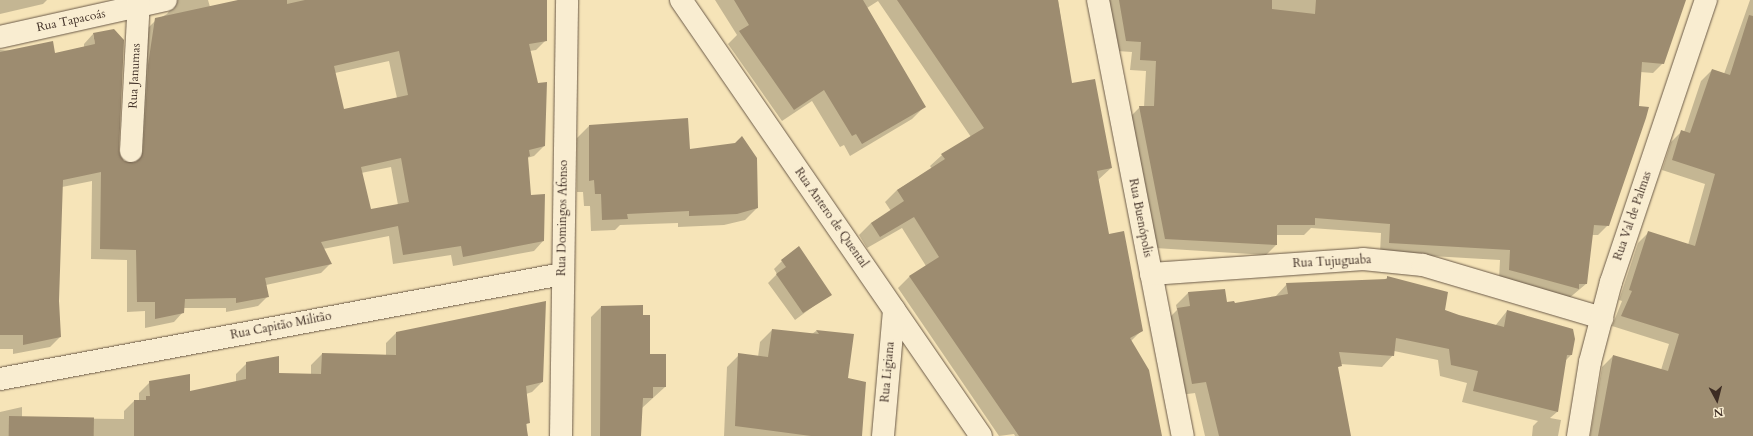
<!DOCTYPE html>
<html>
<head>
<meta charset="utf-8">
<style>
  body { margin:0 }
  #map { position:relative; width:1753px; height:436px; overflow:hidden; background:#f6e4b8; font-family:Cardo,serif }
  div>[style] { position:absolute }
  .shadow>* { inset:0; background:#0003 }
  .building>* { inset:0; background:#9d8c70; transform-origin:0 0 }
  .roads { filter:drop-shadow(0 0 1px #6b5a48) drop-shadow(0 0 1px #6b5a48) }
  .minor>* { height:22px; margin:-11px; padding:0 11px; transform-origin:11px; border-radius:11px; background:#f9edd1 }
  span { translate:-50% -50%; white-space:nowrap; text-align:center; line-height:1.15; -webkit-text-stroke:4px #f9edd1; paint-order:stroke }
  .street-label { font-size:12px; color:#3d2c23 }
  .north { position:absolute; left:1697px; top:380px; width:40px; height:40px; -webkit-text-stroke:3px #f9edd1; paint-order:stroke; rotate:173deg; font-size:11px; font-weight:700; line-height:16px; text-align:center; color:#3d2c23 }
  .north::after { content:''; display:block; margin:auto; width:14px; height:18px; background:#3d2c23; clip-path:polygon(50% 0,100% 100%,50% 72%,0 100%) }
</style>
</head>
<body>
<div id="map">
  <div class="shadow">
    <div style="clip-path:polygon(0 0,47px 0,43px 4px,0 14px)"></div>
    <div style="clip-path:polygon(evenodd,177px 0,208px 0,210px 7px,241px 0,546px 0,546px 40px,536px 50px,530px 51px,544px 146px,534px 156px,527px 158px,530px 196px,543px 241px,534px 251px,453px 266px,451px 255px,393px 264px,389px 236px,323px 249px,330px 264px,321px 273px,266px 285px,268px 296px,258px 306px,226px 312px,226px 308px,184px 308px,183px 312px,174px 322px,145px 328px,145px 311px,127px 312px,127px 260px,91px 259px,92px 181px,62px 187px,58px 301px,60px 337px,50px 347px,13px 354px,13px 349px,0 349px,0 50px,55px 54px,84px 47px,84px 44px,93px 34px,118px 151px,123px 162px,134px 162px,137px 97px,146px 30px,156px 20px,167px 14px,177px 0,389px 61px,397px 98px,343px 110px,335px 73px,389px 61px,177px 0,391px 167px,398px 205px,370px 210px,361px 173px,391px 167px)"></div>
    <div style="clip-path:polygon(715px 0,1058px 0,1071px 85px,1111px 168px,1098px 180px,1108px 235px,1142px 330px,1131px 341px,1160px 436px,1015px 436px,1014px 434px,999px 436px,898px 288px,909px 277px,926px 266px,902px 228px,867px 248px,859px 235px,871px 223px,891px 211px,885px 202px,897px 190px,932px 169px,930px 166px,942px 155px,971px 137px,878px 1px,867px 8px,924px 107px,912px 119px,850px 156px,844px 145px,840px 147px,812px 101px,782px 121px,728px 44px,737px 35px)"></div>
    <div style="clip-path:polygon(1107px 0,1684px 0,1663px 63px,1653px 73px,1640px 72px,1608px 225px,1598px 235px,1591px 235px,1586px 284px,1568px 299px,1499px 279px,1500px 260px,1380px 253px,1381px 233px,1311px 228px,1304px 235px,1276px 235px,1276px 245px,1266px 255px,1155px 248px,1130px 117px,1140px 107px,1144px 107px,1146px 71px,1130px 70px,1132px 52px,1117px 51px)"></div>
    <div style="clip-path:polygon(1750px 0,1753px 0,1753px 436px,1590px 436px,1602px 367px,1613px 356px,1661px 370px,1669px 344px,1612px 326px,1622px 301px,1619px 300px,1638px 243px,1649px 232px,1688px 245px,1705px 184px,1662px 170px,1671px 142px,1682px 131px,1684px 132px,1701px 81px,1712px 70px,1724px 74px)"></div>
    <div style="clip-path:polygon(589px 126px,689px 150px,757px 208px,745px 220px,724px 225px,678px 227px,678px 223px,620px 225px,615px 230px,591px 231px,590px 206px,584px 206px,583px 192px,577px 192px,577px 138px)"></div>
    <div style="clip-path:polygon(782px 261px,830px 294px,795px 320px,768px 283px,777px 274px,774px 269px)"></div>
    <div style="clip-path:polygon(1388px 277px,1444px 310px,1459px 316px,1495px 326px,1507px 311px,1571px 355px,1565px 361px,1557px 412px,1550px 418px,1561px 420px,1558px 436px,1532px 436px,1533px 426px,1538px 421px,1462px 402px,1467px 383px,1440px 376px,1438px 360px,1394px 351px,1393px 355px,1382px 367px,1340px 364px,1337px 369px,1350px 436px,1205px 436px,1195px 393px,1180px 395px,1166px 321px,1177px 310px,1176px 305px,1188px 293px,1224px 290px,1226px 303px,1234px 304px,1275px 297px,1287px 284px,1384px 280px)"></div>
    <div style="clip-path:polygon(601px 307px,642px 316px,650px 355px,665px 387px,642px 408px,640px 436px,591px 436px,591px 317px)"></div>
    <div style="clip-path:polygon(772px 330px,812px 334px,816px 331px,853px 335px,847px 378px,861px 436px,724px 436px,727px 367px,739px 355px,758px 357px,760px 342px)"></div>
    <div style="clip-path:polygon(396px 333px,542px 382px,532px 392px,526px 394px,527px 436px,0 436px,0 412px,22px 407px,22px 418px,124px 419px,124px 411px,134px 401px,139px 401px,139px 393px,150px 382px,189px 392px,236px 382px,236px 374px,247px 363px,278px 374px,311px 375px,311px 365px,322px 354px,386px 355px,386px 343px)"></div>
  </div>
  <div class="building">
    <div style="clip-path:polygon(evenodd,238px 0,287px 0,287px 4px,305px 0,547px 0,547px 41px,529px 44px,538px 83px,547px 82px,545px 146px,529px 150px,530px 156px,528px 157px,531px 195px,545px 194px,544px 241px,463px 257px,461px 246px,403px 255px,398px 226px,321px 242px,332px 264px,265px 278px,269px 297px,236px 303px,236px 298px,185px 299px,184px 313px,155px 319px,155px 302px,137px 302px,136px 250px,100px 249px,101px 172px,63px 180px,59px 301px,61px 337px,23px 345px,23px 335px,0 335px,0 52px,53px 41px,55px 53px,95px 44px,93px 33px,114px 29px,124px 40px,119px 151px,124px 161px,136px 162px,143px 152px,148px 65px,155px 18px,238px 0,399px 51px,408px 95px,344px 109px,334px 66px,399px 51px,238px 0,401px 158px,409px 202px,371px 209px,361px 167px,401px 158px)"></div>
    <div style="clip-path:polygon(734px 0,863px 0,926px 107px,862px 144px,856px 134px,852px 136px,824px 90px,794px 110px,739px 31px,749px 25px)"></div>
    <div style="clip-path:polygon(897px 0,1058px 0,1072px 83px,1095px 79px,1112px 168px,1097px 171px,1109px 234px,1124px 231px,1143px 331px,1130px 338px,1149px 370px,1162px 436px,1019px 436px,909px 276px,939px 257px,914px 217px,880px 237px,871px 223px,904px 201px,897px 190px,945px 159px,941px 154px,984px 128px)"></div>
    <div style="clip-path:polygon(1119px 0,1272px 0,1272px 9px,1315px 14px,1316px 0,1686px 0,1664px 64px,1642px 62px,1639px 106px,1649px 107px,1646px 118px,1609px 226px,1594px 225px,1587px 284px,1579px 284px,1579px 289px,1509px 270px,1510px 250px,1389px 243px,1390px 224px,1315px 218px,1315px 225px,1277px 225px,1277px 245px,1165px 239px,1139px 106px,1154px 106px,1156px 61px,1140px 60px,1141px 42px,1126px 41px)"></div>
    <div style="clip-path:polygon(1749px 15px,1753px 16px,1753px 436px,1598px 436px,1613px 355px,1668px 371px,1679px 334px,1621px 316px,1632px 291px,1629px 290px,1648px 231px,1695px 246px,1715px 174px,1672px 160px,1681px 130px,1690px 133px,1712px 69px,1730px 75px)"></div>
    <div style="clip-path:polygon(688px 118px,690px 149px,735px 143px,742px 136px,757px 158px,758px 208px,737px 214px,689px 216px,689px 211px,627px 214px,628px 219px,602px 220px,601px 194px,595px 194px,594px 180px,589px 181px,589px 125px)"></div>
    <div style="clip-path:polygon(799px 246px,832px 295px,803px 313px,776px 274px,786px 267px,781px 260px)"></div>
    <div style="clip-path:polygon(1387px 276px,1448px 292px,1445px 310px,1459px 315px,1504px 327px,1507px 310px,1573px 329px,1575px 339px,1572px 355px,1567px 355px,1558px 412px,1473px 391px,1478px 371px,1451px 365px,1449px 349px,1396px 338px,1394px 356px,1339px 352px,1342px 366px,1338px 367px,1351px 436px,1219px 436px,1206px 382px,1192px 384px,1177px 308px,1190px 306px,1188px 292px,1225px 289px,1227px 302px,1234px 301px,1235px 303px,1288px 294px,1286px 283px,1387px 279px)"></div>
    <div style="clip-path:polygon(546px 301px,543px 382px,526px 386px,530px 423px,526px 424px,528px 436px,134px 436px,134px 400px,146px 400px,146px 396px,150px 396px,149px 381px,190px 374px,190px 391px,246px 379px,246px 362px,279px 356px,279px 373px,321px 374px,322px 353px,396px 355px,396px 332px)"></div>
    <div style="clip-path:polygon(643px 305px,643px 315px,650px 315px,650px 354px,666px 354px,666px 387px,653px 387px,653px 398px,643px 398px,641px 436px,600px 436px,601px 306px)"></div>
    <div style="clip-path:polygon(772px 329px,819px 334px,816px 330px,854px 334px,848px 378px,866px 382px,862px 436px,811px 436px,735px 426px,738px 353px,768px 357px)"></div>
    <div style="left:9px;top:416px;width:85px;height:20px;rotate:1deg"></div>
  </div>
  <div class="roads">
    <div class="minor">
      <div style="left:681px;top:0;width:529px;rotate:55.47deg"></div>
      <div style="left:1098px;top:0;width:444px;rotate:79deg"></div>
      <div style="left:0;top:37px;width:170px;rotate:-12.6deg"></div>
      <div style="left:131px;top:151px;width:151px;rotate:-87deg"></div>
      <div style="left:1151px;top:274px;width:213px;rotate:-4deg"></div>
      <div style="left:1363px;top:259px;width:60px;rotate:5.7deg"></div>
      <div style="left:1423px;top:265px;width:187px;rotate:16.5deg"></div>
      <div style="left:0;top:379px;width:572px;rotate:-10.58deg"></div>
      <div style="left:561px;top:436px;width:436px;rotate:-89.2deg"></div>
      <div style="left:883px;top:436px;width:127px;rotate:-85deg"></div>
      <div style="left:1578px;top:436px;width:75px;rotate:-80.8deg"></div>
      <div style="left:1590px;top:362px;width:83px;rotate:-75.3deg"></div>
      <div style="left:1611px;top:282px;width:298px;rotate:-71.4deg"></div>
    </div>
  </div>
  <div class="street-label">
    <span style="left:71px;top:21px;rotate:-12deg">Rua Tapacoás</span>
    <span style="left:135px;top:76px;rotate:-87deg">Rua Janumas</span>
    <span style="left:1633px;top:216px;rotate:-71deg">Rua Val de Palmas</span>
    <span style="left:563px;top:218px;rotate:-89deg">Rua Domingos Afonso</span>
    <span style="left:831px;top:218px;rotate:55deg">Rua Antero de Quental</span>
    <span style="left:1140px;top:218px;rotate:79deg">Rua Buenópolis</span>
    <span style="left:1332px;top:262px;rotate:-3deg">Rua Tujuguaba</span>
    <span style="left:281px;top:326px;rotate:-11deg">Rua Capitão Militão</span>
    <span style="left:888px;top:372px;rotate:-85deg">Rua Ligiana</span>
  </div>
  <div class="north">N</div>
</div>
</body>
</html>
